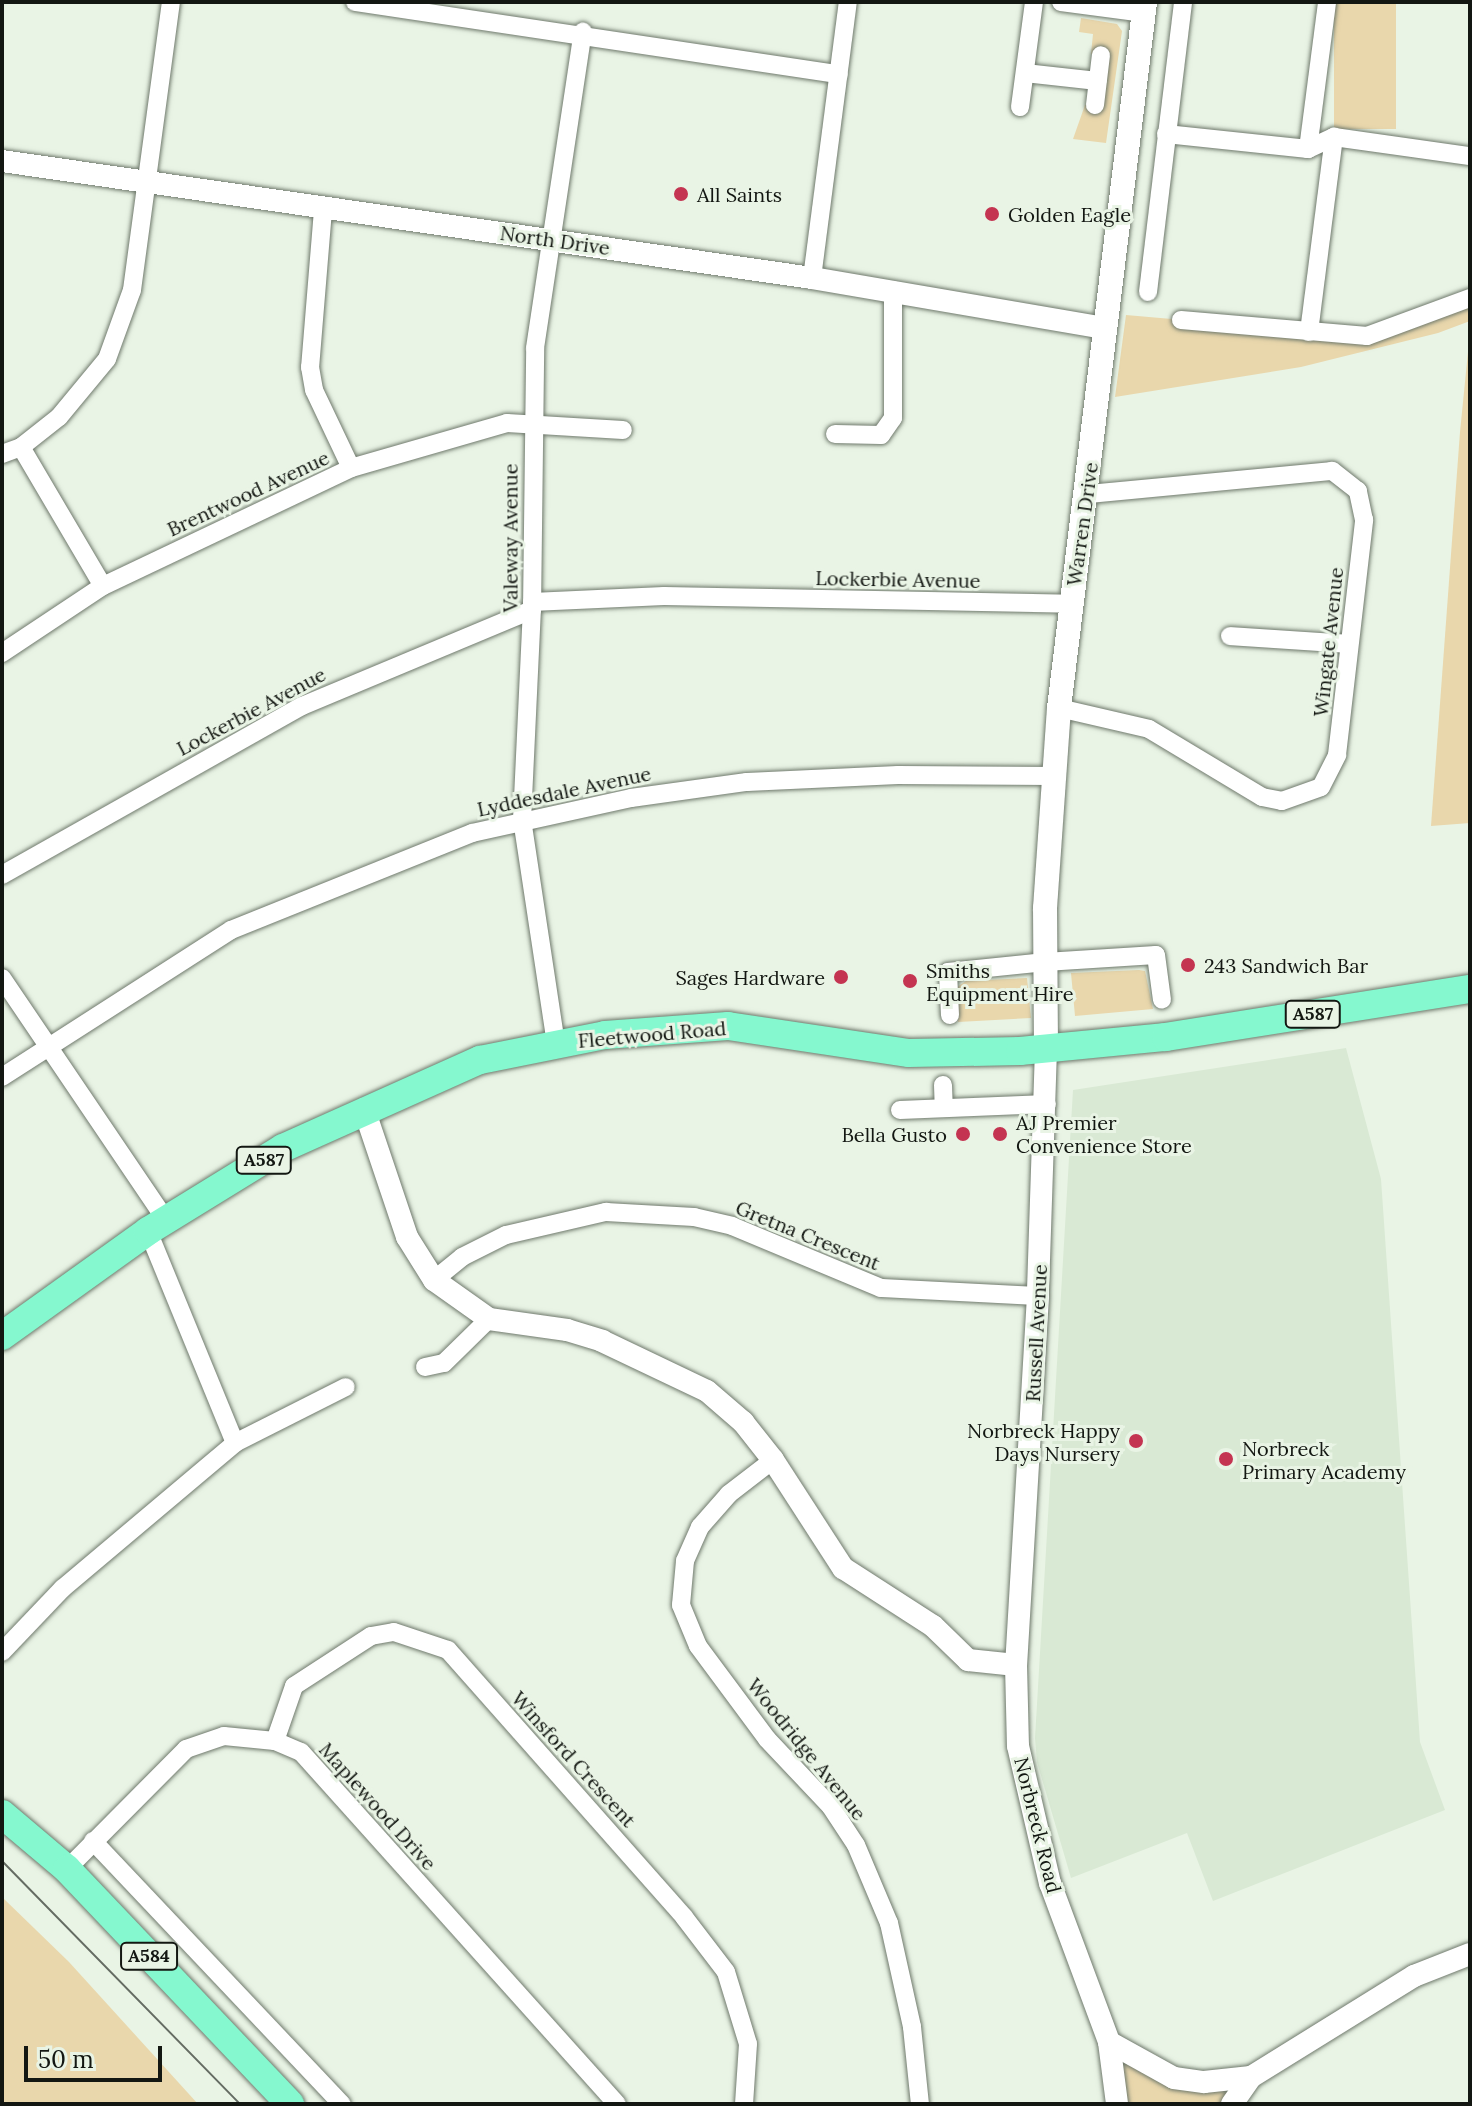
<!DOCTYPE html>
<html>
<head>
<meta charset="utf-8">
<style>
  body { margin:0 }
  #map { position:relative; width:1472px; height:2106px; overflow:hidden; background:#e9f4e5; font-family:Lora,serif }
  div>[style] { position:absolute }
  .built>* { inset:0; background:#d9e9d4 }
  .green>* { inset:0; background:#e9d7ac; transform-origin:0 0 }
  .roads { filter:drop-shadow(0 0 2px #6f796c) drop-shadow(0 0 2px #6f796c) }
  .minor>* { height:18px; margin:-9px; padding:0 9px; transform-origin:9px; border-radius:9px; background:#fff }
  .tertiary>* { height:22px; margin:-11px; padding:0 11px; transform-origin:11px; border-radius:11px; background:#fff }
  .secondary>* { height:24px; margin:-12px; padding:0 12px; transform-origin:12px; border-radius:12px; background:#fff }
  .primary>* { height:28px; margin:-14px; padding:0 14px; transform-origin:14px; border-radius:14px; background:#85f8cf }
  .tram>* { height:2px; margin:-1px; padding:0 1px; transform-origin:1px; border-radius:1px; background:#656c63 }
  .dots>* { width:22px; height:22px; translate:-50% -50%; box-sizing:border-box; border:4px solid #e9f4e5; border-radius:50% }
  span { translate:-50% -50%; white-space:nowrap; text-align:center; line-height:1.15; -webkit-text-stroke:6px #e9f4e5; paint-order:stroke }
  .shield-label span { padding:2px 6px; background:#e9f4e5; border:2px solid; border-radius:6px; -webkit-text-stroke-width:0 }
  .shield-label { font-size:18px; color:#131712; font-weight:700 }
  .poi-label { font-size:20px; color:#131712 }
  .left { translate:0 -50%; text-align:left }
  .right { translate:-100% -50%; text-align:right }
  .street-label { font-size:20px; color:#131712 }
  .frame { position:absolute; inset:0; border:4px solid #131712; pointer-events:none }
  .scale { position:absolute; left:24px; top:2046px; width:138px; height:36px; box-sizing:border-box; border:4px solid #131712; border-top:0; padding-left:10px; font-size:24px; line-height:28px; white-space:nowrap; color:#131712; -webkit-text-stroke:6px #e9f4e5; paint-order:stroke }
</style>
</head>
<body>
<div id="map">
  <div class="built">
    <div style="clip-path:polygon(1346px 1048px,1381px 1179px,1420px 1742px,1445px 1810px,1213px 1901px,1187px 1833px,1071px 1878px,1037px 1762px,1035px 1738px,1073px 1090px)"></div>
  </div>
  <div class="green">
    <div style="left:1334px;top:2px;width:62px;height:127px"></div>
    <div style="clip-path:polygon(1081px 18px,1117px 24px,1122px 31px,1106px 143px,1073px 139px,1085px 105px,1095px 105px,1100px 55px,1091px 54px,1093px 34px,1079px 32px)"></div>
    <div style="clip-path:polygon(1470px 298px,1470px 321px,1438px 333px,1301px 367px,1115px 397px,1126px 315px,1367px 336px)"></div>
    <div style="clip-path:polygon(1470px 332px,1470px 823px,1431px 826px,1460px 432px)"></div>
    <div style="clip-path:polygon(1139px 970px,1145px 971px,1153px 1009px,1075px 1016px,1071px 973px)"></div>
    <div style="clip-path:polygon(1027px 978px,1031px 1018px,958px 1022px,957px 987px,966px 981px)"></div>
    <div style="clip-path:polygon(2px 1897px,69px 1962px,198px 2104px,2px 2104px)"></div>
    <div style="clip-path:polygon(1122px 2050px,1149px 2067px,1251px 2077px,1232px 2104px,1127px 2104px)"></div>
  </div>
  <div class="roads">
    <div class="minor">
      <div style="left:355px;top:2px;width:489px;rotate:8.5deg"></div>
      <div style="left:1061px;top:2px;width:84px;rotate:7.5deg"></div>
      <div style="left:1025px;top:73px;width:73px;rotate:6.3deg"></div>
      <div style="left:1095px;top:105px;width:50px;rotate:-83.2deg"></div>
      <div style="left:1020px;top:107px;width:106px;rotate:-82.4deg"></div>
      <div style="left:1166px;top:134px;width:143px;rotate:6deg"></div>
      <div style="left:1308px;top:149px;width:29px;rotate:-25deg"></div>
      <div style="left:1334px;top:137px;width:137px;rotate:8deg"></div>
      <div style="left:1308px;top:149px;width:148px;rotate:-82.6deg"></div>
      <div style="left:323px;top:210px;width:158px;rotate:94.7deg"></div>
      <div style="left:310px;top:367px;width:23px;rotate:80deg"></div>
      <div style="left:314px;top:390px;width:86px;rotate:64.6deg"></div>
      <div style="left:812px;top:278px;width:278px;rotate:-82.6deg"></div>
      <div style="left:1148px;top:292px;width:292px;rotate:-83.1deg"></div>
      <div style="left:1181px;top:320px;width:187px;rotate:4.9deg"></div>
      <div style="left:1367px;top:336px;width:110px;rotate:-20.3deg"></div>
      <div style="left:1309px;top:332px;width:197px;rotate:-82.7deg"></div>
      <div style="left:835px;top:434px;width:46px;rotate:1.2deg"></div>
      <div style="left:881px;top:435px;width:21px;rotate:-55deg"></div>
      <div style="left:893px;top:418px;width:128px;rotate:-90deg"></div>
      <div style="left:21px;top:447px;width:161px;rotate:59.5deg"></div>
      <div style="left:2px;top:454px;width:20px;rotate:-20deg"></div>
      <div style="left:21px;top:447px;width:48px;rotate:-38.3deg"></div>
      <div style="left:59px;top:417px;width:75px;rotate:-50.4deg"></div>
      <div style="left:107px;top:359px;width:73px;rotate:-70.1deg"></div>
      <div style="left:132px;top:290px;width:291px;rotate:-82.3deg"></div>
      <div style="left:532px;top:602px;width:132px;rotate:-2.6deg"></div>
      <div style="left:664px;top:596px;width:407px;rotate:1.1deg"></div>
      <div style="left:1230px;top:636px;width:119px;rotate:3.8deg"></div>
      <div style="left:2px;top:653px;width:121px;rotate:-33.6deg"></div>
      <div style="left:103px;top:586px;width:275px;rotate:-25.4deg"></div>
      <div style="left:351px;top:468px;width:162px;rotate:-16.1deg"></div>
      <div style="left:507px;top:423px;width:116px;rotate:3.5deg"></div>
      <div style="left:1059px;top:708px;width:92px;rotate:13.1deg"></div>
      <div style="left:1149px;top:729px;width:132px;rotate:31deg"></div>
      <div style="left:1262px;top:797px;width:20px;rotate:11deg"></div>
      <div style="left:1282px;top:801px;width:41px;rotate:-19.7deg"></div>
      <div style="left:1321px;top:787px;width:36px;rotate:-63deg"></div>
      <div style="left:1337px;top:755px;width:237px;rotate:-83.4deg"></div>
      <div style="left:1364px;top:520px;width:30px;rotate:-102deg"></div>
      <div style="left:1358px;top:491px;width:33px;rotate:-142deg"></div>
      <div style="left:1332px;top:471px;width:246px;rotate:174.6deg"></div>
      <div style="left:2px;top:875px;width:344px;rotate:-29.4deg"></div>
      <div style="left:302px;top:706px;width:249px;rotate:-22.7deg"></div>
      <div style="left:2px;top:978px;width:292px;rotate:55.9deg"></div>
      <div style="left:950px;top:1015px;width:43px;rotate:-92.7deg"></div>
      <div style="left:948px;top:972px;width:98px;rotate:-5.9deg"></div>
      <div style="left:1045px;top:962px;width:111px;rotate:-3.6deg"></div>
      <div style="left:1156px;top:955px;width:45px;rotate:82.4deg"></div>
      <div style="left:556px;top:1044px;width:227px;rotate:-98.6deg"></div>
      <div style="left:522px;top:820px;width:210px;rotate:-87.3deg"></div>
      <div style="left:532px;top:610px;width:262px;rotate:-89.3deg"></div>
      <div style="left:535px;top:348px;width:320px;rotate:-81.4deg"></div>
      <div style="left:2px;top:1077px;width:272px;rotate:-32.7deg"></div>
      <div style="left:231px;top:930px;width:260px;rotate:-21.9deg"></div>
      <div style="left:472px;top:833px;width:163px;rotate:-12.4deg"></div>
      <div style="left:631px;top:798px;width:117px;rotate:-7.9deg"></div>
      <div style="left:747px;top:782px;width:151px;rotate:-2.7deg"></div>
      <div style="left:898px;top:775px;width:155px;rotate:0.4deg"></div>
      <div style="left:943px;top:1085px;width:23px;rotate:88deg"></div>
      <div style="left:900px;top:1110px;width:147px;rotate:-2.3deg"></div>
      <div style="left:148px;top:1231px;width:229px;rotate:67.7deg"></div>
      <div style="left:434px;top:1280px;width:36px;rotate:-39deg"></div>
      <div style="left:462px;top:1257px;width:49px;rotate:-26.6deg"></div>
      <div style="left:506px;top:1235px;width:103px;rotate:-13deg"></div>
      <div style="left:606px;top:1212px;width:88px;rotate:3.3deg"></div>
      <div style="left:694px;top:1217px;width:39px;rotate:13deg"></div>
      <div style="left:732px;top:1226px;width:161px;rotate:22.6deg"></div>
      <div style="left:881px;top:1288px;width:157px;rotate:2.9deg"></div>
      <div style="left:425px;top:1367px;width:19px;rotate:-12deg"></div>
      <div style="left:444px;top:1363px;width:63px;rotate:-44.4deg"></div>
      <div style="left:773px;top:1460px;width:56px;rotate:142.3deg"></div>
      <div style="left:729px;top:1494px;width:44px;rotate:131.3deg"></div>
      <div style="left:700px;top:1527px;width:37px;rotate:114deg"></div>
      <div style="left:685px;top:1561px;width:44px;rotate:95.2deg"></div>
      <div style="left:681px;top:1605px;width:44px;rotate:67.5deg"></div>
      <div style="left:698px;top:1646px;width:116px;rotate:53.4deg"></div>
      <div style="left:767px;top:1739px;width:93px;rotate:46.7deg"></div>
      <div style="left:831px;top:1807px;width:45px;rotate:56.7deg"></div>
      <div style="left:856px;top:1845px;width:85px;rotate:67.1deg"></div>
      <div style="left:889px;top:1923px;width:107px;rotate:77.5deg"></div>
      <div style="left:912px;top:2027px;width:77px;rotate:84.1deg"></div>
      <div style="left:2px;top:1652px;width:88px;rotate:-46.4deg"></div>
      <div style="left:63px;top:1588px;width:225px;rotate:-40.1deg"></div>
      <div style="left:235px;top:1443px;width:124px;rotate:-26.8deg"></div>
      <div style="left:275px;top:1741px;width:58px;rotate:-70.9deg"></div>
      <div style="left:294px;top:1686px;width:92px;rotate:-33deg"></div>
      <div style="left:371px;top:1636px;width:23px;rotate:-10deg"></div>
      <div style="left:394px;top:1632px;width:57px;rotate:18.4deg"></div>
      <div style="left:448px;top:1650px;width:356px;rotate:48.5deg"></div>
      <div style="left:684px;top:1917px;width:69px;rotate:52.6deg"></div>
      <div style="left:726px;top:1972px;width:75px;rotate:73deg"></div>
      <div style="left:748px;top:2044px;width:60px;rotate:93.8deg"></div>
      <div style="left:93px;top:1841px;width:362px;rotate:46.6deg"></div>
      <div style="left:67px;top:1869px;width:169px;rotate:-45.2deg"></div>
      <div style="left:186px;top:1749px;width:40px;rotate:-18.9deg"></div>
      <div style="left:224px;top:1736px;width:51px;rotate:5.6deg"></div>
      <div style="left:275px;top:1741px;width:28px;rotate:23deg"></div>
      <div style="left:301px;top:1752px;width:473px;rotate:48.1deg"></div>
    </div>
    <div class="tertiary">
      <div style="left:2px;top:161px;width:818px;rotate:8.22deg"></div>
      <div style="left:812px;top:278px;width:298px;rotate:9.7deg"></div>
      <div style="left:1046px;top:1049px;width:247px;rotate:91.9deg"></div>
      <div style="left:1038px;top:1296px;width:370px;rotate:93.4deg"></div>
      <div style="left:1016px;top:1665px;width:81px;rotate:88.6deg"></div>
      <div style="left:1018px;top:1746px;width:141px;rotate:76.9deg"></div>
      <div style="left:1050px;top:1883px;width:170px;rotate:69.6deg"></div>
      <div style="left:1109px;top:2042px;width:63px;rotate:82.6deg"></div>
      <div style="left:364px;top:1109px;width:135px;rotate:71.4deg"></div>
      <div style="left:407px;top:1237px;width:51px;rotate:57.9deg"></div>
      <div style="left:434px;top:1280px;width:67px;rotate:35.3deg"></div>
      <div style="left:489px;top:1319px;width:79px;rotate:8deg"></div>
      <div style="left:567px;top:1330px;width:37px;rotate:17deg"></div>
      <div style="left:602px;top:1341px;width:116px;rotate:25.5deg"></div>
      <div style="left:707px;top:1391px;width:48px;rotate:40.7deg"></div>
      <div style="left:743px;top:1422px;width:48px;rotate:51.7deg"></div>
      <div style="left:773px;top:1460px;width:129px;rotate:57.1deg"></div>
      <div style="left:843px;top:1568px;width:107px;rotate:32.8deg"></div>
      <div style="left:933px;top:1626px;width:49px;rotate:44.2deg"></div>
      <div style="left:968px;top:1660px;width:48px;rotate:5.9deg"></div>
      <div style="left:1109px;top:2042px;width:74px;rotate:29deg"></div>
      <div style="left:1174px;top:2078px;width:30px;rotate:8deg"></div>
      <div style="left:1204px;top:2082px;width:47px;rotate:-6.1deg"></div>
      <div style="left:1251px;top:2077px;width:192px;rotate:-31.8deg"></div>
      <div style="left:1414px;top:1976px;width:60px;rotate:-21.4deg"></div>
      <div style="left:1232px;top:2104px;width:33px;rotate:-55deg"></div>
    </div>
    <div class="secondary">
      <div style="left:1046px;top:1049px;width:141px;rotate:-90.4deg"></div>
      <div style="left:1045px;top:908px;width:200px;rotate:-86deg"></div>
      <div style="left:1059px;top:708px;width:711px;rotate:-83.05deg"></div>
    </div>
    <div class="primary">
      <div style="left:2px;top:1336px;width:180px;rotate:-35.7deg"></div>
      <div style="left:148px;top:1231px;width:158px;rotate:-31.6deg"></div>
      <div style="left:283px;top:1148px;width:216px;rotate:-24.1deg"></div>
      <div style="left:480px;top:1060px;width:127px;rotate:-11.3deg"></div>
      <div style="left:605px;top:1035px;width:123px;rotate:-4.2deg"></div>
      <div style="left:728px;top:1026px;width:183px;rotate:8.5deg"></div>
      <div style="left:909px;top:1053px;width:111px;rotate:-1deg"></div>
      <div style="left:1020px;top:1051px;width:147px;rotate:-5.5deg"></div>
      <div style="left:1166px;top:1037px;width:308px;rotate:-9deg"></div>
      <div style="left:2px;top:1814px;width:85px;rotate:40.2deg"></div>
      <div style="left:67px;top:1869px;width:324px;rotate:46.5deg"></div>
    </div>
  </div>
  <div class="tram">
    <div style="left:2px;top:1861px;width:340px;rotate:45.6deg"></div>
  </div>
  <div class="dots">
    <div style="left:681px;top:194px;background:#c43451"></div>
    <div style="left:992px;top:214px;background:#c43451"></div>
    <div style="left:1188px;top:965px;background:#c43451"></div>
    <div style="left:841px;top:977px;background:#c43451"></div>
    <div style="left:910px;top:981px;background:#c43451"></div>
    <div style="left:963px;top:1134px;background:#c43451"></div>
    <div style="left:1000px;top:1134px;background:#c43451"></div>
    <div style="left:1136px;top:1441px;background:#c43451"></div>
    <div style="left:1226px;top:1459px;background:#c43451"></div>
  </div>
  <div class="shield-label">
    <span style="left:1313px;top:1014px">A587</span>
    <span style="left:264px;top:1160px">A587</span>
    <span style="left:149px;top:1956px">A584</span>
  </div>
  <div class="poi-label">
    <span class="left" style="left:697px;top:194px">All Saints</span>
    <span class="left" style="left:1008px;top:214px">Golden Eagle</span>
    <span class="left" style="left:1204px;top:965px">243 Sandwich Bar</span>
    <span class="left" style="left:926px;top:982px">Smiths<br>Equipment Hire</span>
    <span class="right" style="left:825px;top:977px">Sages Hardware</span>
    <span class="left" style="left:1016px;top:1134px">AJ Premier<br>Convenience Store</span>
    <span class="right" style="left:947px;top:1134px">Bella Gusto</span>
    <span class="right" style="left:1120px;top:1442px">Norbreck Happy<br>Days Nursery</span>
    <span class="left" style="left:1242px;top:1460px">Norbreck<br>Primary Academy</span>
  </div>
  <div class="street-label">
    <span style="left:555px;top:240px;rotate:8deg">North Drive</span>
    <span style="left:248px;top:493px;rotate:-25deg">Brentwood Avenue</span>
    <span style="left:1082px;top:524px;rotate:-82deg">Warren Drive</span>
    <span style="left:510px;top:538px;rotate:-90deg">Valeway Avenue</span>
    <span style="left:898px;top:579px;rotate:1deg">Lockerbie Avenue</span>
    <span style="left:1328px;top:642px;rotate:-84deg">Wingate Avenue</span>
    <span style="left:251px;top:711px;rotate:-28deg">Lockerbie Avenue</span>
    <span style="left:564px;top:791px;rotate:-12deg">Lyddesdale Avenue</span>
    <span style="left:652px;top:1034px;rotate:-5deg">Fleetwood Road</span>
    <span style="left:808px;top:1235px;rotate:22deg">Gretna Crescent</span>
    <span style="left:1036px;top:1333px;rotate:-87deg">Russell Avenue</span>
    <span style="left:807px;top:1749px;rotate:51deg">Woodridge Avenue</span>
    <span style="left:574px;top:1759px;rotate:48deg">Winsford Crescent</span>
    <span style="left:378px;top:1806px;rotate:48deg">Maplewood Drive</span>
    <span style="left:1038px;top:1825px;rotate:76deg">Norbreck Road</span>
  </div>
  <div class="frame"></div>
  <div class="scale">50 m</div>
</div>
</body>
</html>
